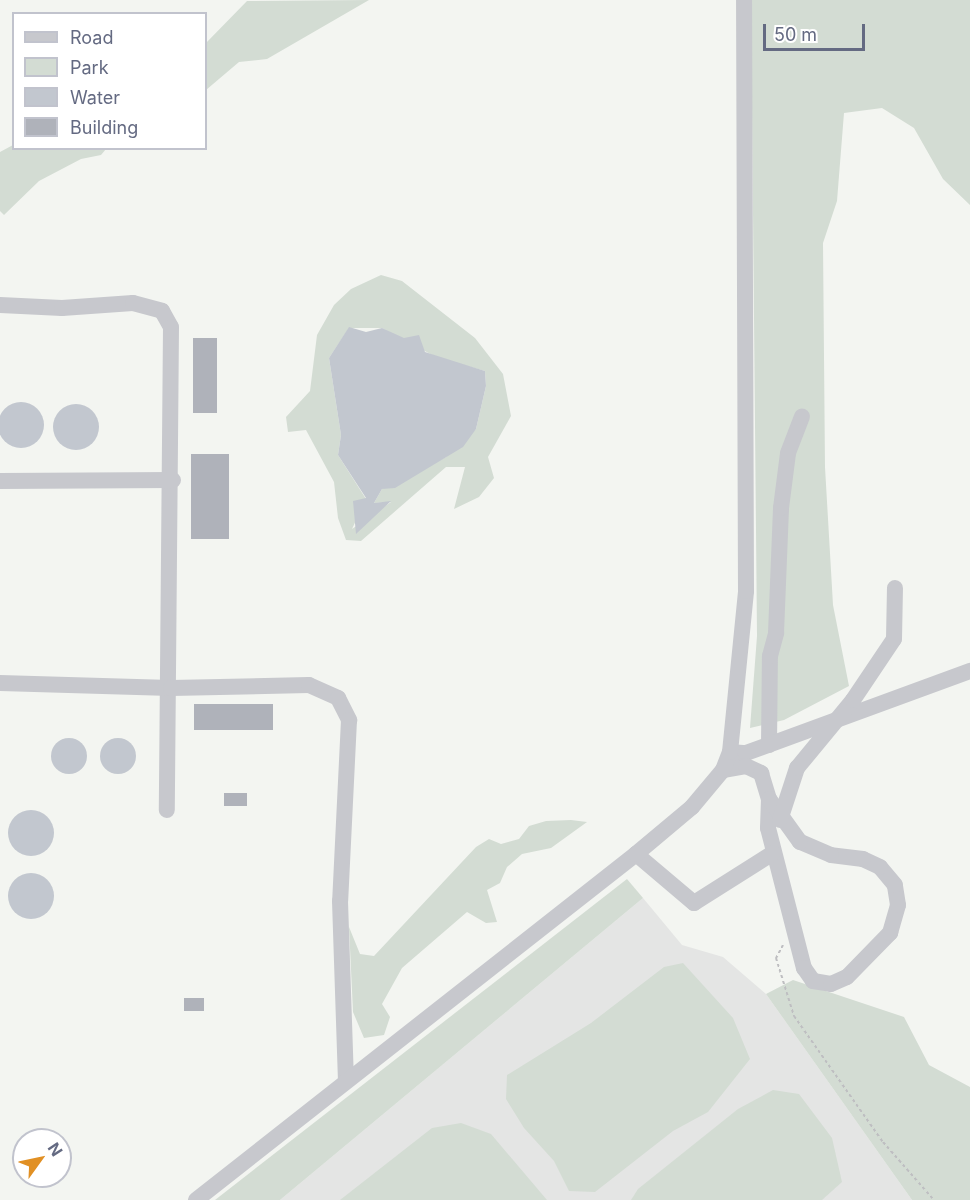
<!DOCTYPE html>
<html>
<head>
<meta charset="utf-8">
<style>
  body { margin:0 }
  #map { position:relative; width:970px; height:1200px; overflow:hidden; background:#f3f5f1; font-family:Inter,sans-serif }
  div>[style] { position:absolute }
  .built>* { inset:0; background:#e4e5e4 }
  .green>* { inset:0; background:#d3dcd3 }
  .water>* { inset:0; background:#c2c7cf }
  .round { border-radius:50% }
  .building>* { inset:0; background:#afb2ba; transform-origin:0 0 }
  .path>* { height:2px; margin-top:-1px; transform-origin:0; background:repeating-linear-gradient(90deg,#bebec1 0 3px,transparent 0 6px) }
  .minor>* { height:16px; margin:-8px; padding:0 8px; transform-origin:8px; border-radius:8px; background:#c7c8cd }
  span { translate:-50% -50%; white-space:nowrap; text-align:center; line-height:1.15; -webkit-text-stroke:6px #fff; paint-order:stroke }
  .legend { position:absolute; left:12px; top:12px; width:195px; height:138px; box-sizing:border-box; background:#fff; border:2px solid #c1c3cd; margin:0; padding:8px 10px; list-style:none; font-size:18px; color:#646a82 }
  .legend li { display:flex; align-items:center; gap:12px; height:30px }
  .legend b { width:30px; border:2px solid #c1c3cd }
  .north { position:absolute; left:12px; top:1128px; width:60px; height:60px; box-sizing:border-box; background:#fff; border:2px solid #c1c3cd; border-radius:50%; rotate:57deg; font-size:16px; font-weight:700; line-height:24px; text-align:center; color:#646a82 }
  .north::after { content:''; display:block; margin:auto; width:21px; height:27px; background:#e19024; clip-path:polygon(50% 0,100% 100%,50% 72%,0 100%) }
  .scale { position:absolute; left:763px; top:24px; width:102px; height:27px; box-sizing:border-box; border:3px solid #646a82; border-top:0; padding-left:8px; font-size:18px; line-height:21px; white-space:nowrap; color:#646a82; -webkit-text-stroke:4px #fff; paint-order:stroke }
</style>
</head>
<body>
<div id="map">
  <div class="built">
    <div style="clip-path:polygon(643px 898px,682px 945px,723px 957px,766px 994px,912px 1200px,280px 1200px)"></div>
  </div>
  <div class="green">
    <div style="clip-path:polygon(369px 0,267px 59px,239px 62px,206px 90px,206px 43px,247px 1px)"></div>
    <div style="clip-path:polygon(751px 0,970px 0,970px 205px,943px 179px,914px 128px,882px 108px,844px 113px,837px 201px,823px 243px,825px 467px,833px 605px,849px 686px,784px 720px,750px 728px,757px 636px)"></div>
    <div style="clip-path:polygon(13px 145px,14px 148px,106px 149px,101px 155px,81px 159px,39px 181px,4px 215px,0 211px,0 152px)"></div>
    <div style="clip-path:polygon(evenodd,381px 275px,402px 281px,475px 338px,503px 374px,511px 416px,488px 457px,494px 478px,479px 497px,454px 509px,465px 467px,446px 467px,361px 541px,346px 540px,338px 518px,334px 482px,306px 430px,288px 432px,286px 417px,310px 391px,317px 335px,334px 305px,351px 289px,381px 275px,349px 328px,382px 328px,436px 357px,485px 371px,486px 386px,476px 429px,446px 457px,382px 489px,374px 503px,391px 502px,352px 529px,366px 499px,338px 455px,341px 435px,329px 358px,349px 328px)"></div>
    <div style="clip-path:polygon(571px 820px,587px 822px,551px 848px,522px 854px,507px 867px,500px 883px,487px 890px,497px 922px,486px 923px,467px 912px,402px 968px,382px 1004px,390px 1017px,384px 1035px,364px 1038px,353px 1012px,349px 927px,360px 954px,374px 956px,476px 847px,489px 839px,501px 844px,519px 839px,529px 826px,546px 821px)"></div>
    <div style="clip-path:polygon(627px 879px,643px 898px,280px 1200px,215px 1200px)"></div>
    <div style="clip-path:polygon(683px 963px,733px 1018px,750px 1059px,708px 1112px,673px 1131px,595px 1192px,569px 1191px,554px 1161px,524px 1128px,506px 1099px,507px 1075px,591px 1023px,664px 967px)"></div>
    <div style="clip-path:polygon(793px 980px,904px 1017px,929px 1065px,970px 1087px,970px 1200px,912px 1200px,766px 994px)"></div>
    <div style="clip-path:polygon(773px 1090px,799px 1094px,832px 1138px,842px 1182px,822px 1200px,631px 1200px,638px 1189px,738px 1109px)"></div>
    <div style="clip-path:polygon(461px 1123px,491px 1134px,547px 1200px,340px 1200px,432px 1128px)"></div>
  </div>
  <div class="water">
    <div style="clip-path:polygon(349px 327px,366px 332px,382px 328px,404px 338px,419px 335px,425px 352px,485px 371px,486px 386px,476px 429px,463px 447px,395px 488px,382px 489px,374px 503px,391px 501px,356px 534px,353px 501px,366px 498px,338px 455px,341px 435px,329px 358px)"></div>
    <div class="round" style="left:-2px;top:402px;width:46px;height:46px"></div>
    <div class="round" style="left:53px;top:404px;width:46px;height:46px"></div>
    <div class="round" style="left:100px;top:738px;width:36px;height:36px"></div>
    <div class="round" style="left:51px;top:738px;width:36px;height:36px"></div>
    <div class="round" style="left:8px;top:810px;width:46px;height:46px"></div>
    <div class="round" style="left:8px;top:873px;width:46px;height:46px"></div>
  </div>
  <div class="building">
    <div style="left:193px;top:338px;width:24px;height:75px"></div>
    <div style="left:191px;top:454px;width:38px;height:85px"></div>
    <div style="left:194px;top:704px;width:79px;height:26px"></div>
    <div style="left:224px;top:793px;width:23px;height:13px"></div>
    <div style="left:184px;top:998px;width:20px;height:13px"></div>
  </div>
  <div class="path">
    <div style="left:783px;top:945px;width:15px;rotate:118deg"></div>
    <div style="left:776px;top:958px;width:61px;rotate:72.8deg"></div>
    <div style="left:794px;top:1016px;width:154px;rotate:54.8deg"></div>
    <div style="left:883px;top:1142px;width:77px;rotate:48.7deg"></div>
  </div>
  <div class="minor">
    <div style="left:0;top:305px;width:62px;rotate:2.8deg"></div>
    <div style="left:62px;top:308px;width:71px;rotate:-4deg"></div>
    <div style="left:133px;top:303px;width:30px;rotate:15deg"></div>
    <div style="left:162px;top:311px;width:18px;rotate:61deg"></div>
    <div style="left:171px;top:327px;width:483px;rotate:90.5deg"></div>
    <div style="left:0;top:481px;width:173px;rotate:-0.3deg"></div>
    <div style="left:0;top:683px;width:171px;rotate:1.7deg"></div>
    <div style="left:171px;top:688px;width:138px;rotate:-1.2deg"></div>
    <div style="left:309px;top:685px;width:32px;rotate:24deg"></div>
    <div style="left:338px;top:698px;width:25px;rotate:63deg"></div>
    <div style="left:349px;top:720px;width:181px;rotate:92.8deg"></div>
    <div style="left:340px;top:901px;width:177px;rotate:88.1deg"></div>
    <div style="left:769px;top:745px;width:89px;rotate:-89.4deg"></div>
    <div style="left:770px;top:656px;width:24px;rotate:-75deg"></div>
    <div style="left:776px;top:633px;width:125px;rotate:-87.7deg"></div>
    <div style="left:781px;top:508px;width:55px;rotate:-82.7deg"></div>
    <div style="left:788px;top:453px;width:39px;rotate:-69deg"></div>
    <div style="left:730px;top:752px;width:16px;rotate:4deg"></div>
    <div style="left:746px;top:753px;width:239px;rotate:-20.1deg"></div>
    <div style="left:723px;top:770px;width:23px;rotate:-10deg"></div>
    <div style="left:746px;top:766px;width:17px;rotate:25deg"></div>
    <div style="left:761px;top:773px;width:27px;rotate:73deg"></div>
    <div style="left:769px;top:799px;width:29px;rotate:92deg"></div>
    <div style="left:768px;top:828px;width:145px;rotate:75.6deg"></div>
    <div style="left:804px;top:968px;width:16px;rotate:55deg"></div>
    <div style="left:813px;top:981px;width:18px;rotate:9deg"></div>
    <div style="left:831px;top:984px;width:17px;rotate:-24deg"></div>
    <div style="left:847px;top:977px;width:62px;rotate:-45.7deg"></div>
    <div style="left:890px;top:933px;width:29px;rotate:-74deg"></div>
    <div style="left:898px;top:905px;width:20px;rotate:-99deg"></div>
    <div style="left:895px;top:885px;width:23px;rotate:-130deg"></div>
    <div style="left:880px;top:867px;width:19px;rotate:-155deg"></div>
    <div style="left:863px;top:859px;width:32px;rotate:-173deg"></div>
    <div style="left:831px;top:855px;width:34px;rotate:-157deg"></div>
    <div style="left:800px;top:842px;width:53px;rotate:-125.8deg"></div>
    <div style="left:780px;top:820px;width:55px;rotate:-71.9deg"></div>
    <div style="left:797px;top:768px;width:88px;rotate:-50.5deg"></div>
    <div style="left:853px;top:700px;width:73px;rotate:-56.1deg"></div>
    <div style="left:894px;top:639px;width:51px;rotate:-88.9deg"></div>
    <div style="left:636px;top:854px;width:76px;rotate:40.2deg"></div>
    <div style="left:694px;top:903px;width:93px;rotate:-32.3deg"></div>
    <div style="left:196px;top:1200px;width:560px;rotate:-38.18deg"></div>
    <div style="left:636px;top:854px;width:73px;rotate:-40deg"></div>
    <div style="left:692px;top:807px;width:48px;rotate:-50deg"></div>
    <div style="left:723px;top:770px;width:19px;rotate:-69deg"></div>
    <div style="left:730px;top:752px;width:162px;rotate:-84.3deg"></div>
    <div style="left:746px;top:591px;width:591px;rotate:-90.19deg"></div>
  </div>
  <ul class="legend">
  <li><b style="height:8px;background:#c7c8cd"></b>Road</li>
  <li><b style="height:16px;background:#d3dcd3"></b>Park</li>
  <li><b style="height:16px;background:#c2c7cf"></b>Water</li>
  <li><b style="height:16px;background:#afb2ba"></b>Building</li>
  </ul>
  <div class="north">N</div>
  <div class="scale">50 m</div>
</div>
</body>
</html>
